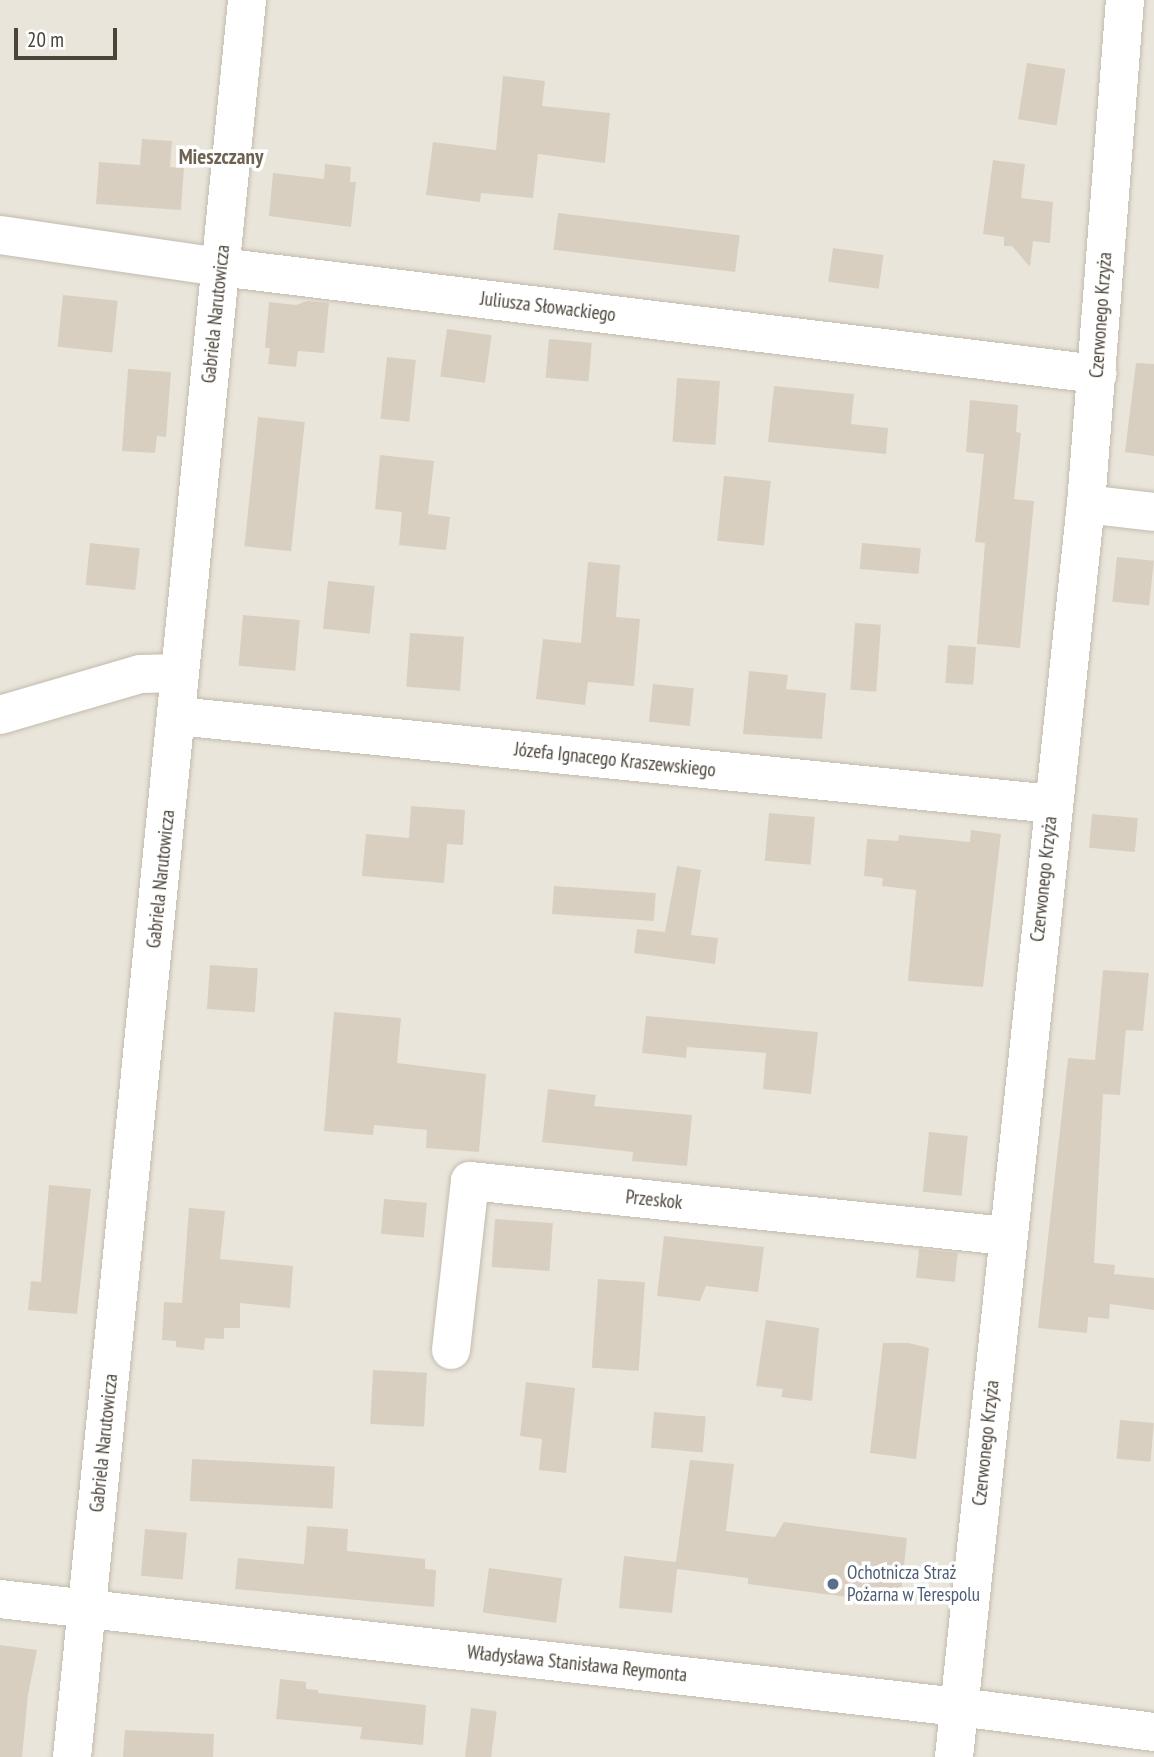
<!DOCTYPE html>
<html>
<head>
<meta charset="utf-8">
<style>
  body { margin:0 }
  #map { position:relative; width:1154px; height:1757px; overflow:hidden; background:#f6f3ec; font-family:"PT Sans Narrow",sans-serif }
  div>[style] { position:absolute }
  .residential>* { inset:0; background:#eae5da; transform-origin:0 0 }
  .building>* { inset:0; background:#d8cfc1; transform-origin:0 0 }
  .roads { filter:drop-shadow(0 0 2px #c2bbae) drop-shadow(0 0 2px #c2bbae) }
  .minor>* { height:38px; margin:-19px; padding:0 19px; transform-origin:19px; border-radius:19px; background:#fff }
  .dots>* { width:19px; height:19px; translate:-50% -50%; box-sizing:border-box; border:4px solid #fff; border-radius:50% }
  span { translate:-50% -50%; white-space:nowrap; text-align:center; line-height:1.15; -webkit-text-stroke:7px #fff; paint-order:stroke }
  .street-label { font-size:19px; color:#4b4439 }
  .service-label { font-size:19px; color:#4e5e75 }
  .left { translate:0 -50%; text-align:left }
  .neighbourhood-label { font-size:21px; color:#6e6250; font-weight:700 }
  .scale { position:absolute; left:14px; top:28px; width:103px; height:32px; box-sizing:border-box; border:4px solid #4b4439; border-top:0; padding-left:9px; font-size:21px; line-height:24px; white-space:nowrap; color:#4b4439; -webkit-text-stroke:5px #fff; paint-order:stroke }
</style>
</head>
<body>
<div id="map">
  <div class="residential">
    <div style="left:0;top:0;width:1154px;height:1757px"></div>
  </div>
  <div class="building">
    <div style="left:1027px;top:63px;width:39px;height:57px;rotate:9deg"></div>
    <div style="clip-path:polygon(503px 76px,545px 81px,542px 106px,610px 113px,605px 163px,538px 154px,533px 198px,481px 193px,480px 202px,426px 195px,433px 142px,496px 150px)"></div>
    <div style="clip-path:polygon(142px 139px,172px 141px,170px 167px,184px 168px,181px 210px,96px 204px,99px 162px,140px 165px)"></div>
    <div style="clip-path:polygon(993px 160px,1025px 164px,1021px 198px,1053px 202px,1050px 243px,1033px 241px,1030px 267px,1012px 246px,1004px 246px,1004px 237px,983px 234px)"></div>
    <div style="clip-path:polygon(325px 164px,351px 167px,350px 182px,356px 182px,351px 227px,269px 216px,273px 173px,324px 179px)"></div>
    <div style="left:558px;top:213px;width:183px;height:37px;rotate:7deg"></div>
    <div style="left:833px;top:248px;width:51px;height:34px;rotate:8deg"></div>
    <div style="left:63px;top:295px;width:55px;height:52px;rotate:6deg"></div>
    <div style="clip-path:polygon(307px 301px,329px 303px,324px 353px,298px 351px,296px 367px,268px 364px,270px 348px,265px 348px,269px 302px,296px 305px)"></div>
    <div style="left:447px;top:329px;width:45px;height:48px;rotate:8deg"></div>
    <div style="left:549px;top:339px;width:43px;height:39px;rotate:5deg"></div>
    <div style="left:387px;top:357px;width:29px;height:62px;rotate:6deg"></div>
    <div style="clip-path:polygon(1136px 363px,1154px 364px,1154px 456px,1125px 452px)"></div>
    <div style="clip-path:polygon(128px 369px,171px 372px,166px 437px,157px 436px,155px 453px,122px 451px)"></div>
    <div style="left:677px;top:378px;width:43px;height:64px;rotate:4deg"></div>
    <div style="clip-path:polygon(774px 386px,854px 394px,851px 424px,888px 428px,886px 454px,768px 442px)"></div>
    <div style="clip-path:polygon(970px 400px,1018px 405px,1016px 432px,1021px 433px,1014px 499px,1034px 501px,1020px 648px,977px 644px,985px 543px,975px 542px,984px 454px,966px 452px)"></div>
    <div style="left:258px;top:417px;width:47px;height:130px;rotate:6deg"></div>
    <div style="clip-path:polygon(380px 455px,434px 461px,428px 514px,450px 517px,446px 550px,399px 545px,402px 512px,375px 509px)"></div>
    <div style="left:724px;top:476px;width:47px;height:65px;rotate:6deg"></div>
    <div style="left:90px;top:543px;width:50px;height:42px;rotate:6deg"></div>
    <div style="left:862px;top:543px;width:59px;height:26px;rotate:5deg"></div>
    <div style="left:1117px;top:557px;width:37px;height:45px;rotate:6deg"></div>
    <div style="clip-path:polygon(588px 562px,620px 565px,616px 617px,640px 619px,634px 686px,588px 682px,585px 705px,536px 699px,543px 639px,581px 643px)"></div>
    <div style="left:328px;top:581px;width:47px;height:48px;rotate:6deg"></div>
    <div style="left:243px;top:615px;width:57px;height:51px;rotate:5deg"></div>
    <div style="left:855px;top:623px;width:26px;height:67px;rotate:4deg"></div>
    <div style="left:410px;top:633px;width:54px;height:54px;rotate:4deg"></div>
    <div style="left:948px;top:645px;width:28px;height:38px;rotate:4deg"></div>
    <div style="clip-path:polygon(749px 671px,788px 675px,786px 689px,826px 693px,822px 739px,743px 734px)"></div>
    <div style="left:653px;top:684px;width:41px;height:38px;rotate:6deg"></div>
    <div style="clip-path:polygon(411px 806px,465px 810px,463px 845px,447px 844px,444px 883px,362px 876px,366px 834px,409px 838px)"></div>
    <div style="left:769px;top:813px;width:46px;height:48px;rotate:5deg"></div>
    <div style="left:1092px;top:814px;width:46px;height:34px;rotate:5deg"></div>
    <div style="clip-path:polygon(971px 830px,1001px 834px,983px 987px,908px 981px,916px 890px,882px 886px,883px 878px,864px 876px,867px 839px,898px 841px,899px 835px,970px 842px)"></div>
    <div style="clip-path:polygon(677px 866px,701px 870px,691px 935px,718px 938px,715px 964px,634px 953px,637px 929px,665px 932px)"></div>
    <div style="left:554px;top:886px;width:102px;height:28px;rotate:4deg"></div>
    <div style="left:210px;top:965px;width:48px;height:44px;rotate:4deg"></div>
    <div style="clip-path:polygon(1103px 970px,1149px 973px,1143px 1031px,1126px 1030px,1120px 1095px,1103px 1094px,1094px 1263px,1115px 1265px,1114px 1274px,1154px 1278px,1154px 1310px,1110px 1304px,1109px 1319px,1088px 1317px,1087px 1333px,1038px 1328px,1068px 1058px,1095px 1060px)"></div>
    <div style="clip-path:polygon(334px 1012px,401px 1018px,397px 1063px,486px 1074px,479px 1152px,426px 1148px,427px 1130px,374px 1125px,373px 1135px,324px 1131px)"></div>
    <div style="clip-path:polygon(646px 1016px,818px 1032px,811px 1094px,763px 1089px,766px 1053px,687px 1047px,686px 1058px,642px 1053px)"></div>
    <div style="clip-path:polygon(548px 1089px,596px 1095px,594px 1106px,692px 1115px,687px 1166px,632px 1161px,633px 1152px,542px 1142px)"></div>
    <div style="left:929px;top:1132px;width:39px;height:60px;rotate:6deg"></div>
    <div style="clip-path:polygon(49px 1185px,91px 1189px,77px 1314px,28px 1310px,31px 1281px,41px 1282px)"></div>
    <div style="left:384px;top:1199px;width:43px;height:35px;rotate:5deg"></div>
    <div style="clip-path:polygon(189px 1208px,225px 1211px,220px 1259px,293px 1266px,290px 1308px,240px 1303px,240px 1328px,224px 1328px,224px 1339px,205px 1338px,204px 1350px,176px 1347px,176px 1341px,162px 1340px,164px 1302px,182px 1303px)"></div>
    <div style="left:495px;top:1219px;width:58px;height:48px;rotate:4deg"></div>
    <div style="clip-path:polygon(664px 1236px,764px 1247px,758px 1292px,706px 1286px,700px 1301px,657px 1296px)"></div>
    <div style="left:919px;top:1249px;width:39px;height:29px;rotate:6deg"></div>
    <div style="left:598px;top:1279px;width:47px;height:89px;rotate:4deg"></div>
    <div style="clip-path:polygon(766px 1320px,819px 1328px,812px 1401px,781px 1397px,783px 1389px,756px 1386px)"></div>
    <div style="clip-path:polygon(883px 1343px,909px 1343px,929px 1348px,916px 1459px,870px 1453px)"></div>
    <div style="left:373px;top:1370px;width:54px;height:54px;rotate:3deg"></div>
    <div style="clip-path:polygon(526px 1382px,575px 1388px,566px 1473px,539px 1470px,542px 1439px,520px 1436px)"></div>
    <div style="left:654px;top:1412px;width:52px;height:36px;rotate:5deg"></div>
    <div style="left:1120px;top:1420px;width:34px;height:39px;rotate:5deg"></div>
    <div style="left:192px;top:1459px;width:143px;height:42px;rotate:3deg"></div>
    <div style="clip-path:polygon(690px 1460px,734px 1464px,726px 1531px,775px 1537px,784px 1522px,907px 1538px,901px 1593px,872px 1590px,870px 1600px,748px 1584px,748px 1578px,677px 1569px,672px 1613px,619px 1608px,624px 1556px,676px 1562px)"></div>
    <div style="clip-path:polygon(307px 1526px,348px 1529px,347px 1551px,425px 1559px,425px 1569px,436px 1570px,434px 1607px,235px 1589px,238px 1558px,304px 1564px)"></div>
    <div style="left:145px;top:1529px;width:42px;height:47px;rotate:5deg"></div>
    <div style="left:489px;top:1568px;width:74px;height:45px;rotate:8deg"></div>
    <div style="clip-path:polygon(0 1645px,37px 1650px,28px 1695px,22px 1757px,0 1757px)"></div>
    <div style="clip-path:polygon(280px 1679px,306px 1682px,306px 1689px,318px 1690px,318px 1693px,426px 1705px,423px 1745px,360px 1739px,362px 1727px,276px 1719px)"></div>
    <div style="left:471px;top:1708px;width:26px;height:49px;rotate:7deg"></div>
    <div style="clip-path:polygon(125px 1730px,214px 1734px,213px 1757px,123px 1757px)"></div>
  </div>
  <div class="roads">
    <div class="minor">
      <div style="left:0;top:235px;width:222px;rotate:8.3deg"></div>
      <div style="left:220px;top:267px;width:884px;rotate:6.96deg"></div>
      <div style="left:1086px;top:504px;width:68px;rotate:6.7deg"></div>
      <div style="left:0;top:715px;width:146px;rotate:-16.3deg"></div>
      <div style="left:140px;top:674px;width:40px;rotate:-1.4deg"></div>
      <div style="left:177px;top:716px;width:879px;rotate:5.74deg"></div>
      <div style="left:451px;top:1350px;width:170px;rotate:-83.6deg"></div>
      <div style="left:470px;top:1181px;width:540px;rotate:5.85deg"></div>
      <div style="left:0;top:1599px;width:965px;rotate:6.43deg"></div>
      <div style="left:959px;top:1707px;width:197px;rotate:7.3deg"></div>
      <div style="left:72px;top:1757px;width:1766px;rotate:-84.31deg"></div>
      <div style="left:954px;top:1757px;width:1260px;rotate:-83.99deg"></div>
      <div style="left:1086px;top:504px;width:506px;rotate:-85.58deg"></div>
    </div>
  </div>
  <div class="dots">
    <div style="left:833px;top:1584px;background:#5c6f8a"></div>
  </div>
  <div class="street-label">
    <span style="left:548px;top:307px;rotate:7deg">Juliusza Słowackiego</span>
    <span style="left:216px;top:314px;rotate:-84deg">Gabriela Narutowicza</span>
    <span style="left:1101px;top:315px;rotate:-86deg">Czerwonego Krzyża</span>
    <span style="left:615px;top:760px;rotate:6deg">Józefa Ignacego Kraszewskiego</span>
    <span style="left:161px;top:879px;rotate:-84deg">Gabriela Narutowicza</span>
    <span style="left:1044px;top:879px;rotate:-84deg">Czerwonego Krzyża</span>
    <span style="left:654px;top:1200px;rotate:6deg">Przeskok</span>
    <span style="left:104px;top:1443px;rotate:-84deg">Gabriela Narutowicza</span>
    <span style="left:986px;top:1443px;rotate:-84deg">Czerwonego Krzyża</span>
    <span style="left:577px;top:1664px;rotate:6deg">Władysława Stanisława Reymonta</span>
  </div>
  <div class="service-label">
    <span class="left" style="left:847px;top:1584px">Ochotnicza Straż<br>Pożarna w Terespolu</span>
  </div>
  <div class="neighbourhood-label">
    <span style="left:221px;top:157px">Mieszczany</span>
  </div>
  <div class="scale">20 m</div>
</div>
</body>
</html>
